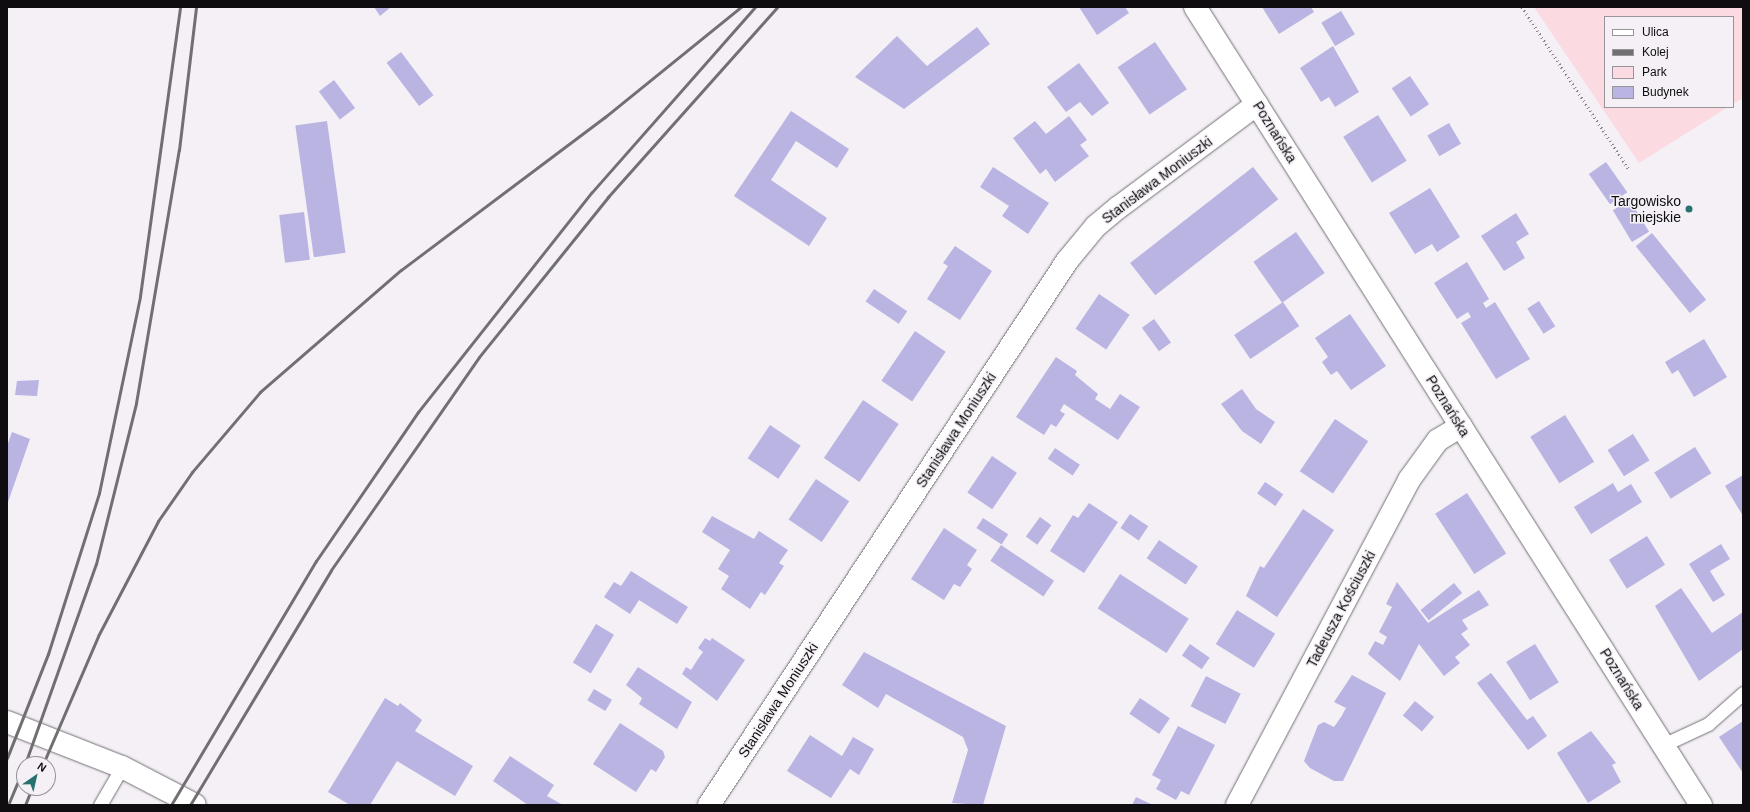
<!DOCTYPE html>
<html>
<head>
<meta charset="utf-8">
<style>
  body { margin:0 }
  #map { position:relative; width:1750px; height:812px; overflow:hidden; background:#f4f0f6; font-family:Helvetica,sans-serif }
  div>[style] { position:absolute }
  .green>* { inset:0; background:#fcdae1 }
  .building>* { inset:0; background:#bab4e2; transform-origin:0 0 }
  .path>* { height:2.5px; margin-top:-1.25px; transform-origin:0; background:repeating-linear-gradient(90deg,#888589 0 1px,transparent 0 4px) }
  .roads { filter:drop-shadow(0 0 1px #737075) drop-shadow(0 0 1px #737075) }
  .service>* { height:13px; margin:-6.5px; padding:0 6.5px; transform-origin:6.5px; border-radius:6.5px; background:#fff }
  .minor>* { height:22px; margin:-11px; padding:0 11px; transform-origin:11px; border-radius:11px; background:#fff }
  .tertiary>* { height:22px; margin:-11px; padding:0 11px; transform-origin:11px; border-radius:11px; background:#fff }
  .secondary>* { height:22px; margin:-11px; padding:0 11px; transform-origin:11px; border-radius:11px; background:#fff }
  .rail>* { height:3px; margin:-1.5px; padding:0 1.5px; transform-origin:1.5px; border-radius:1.5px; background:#726f73 }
  .dots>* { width:11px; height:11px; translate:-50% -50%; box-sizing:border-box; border:2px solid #f4f0f6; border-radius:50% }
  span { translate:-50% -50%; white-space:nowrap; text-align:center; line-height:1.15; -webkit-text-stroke:3px #f4f0f6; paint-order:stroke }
  .street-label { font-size:14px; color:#0f0d0f }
  .poi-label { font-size:14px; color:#0f0d0f }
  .right { translate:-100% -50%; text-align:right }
  .frame { position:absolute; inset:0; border:8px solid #0f0d0f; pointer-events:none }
  .legend { position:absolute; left:1604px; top:16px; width:130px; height:92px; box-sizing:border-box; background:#f4f0f6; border:1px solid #98959a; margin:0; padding:5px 7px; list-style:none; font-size:12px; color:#0f0d0f }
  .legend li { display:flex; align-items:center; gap:8px; height:20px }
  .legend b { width:20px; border:1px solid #98959a }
  .north { position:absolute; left:16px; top:756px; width:40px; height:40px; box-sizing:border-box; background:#f4f0f6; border:1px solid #98959a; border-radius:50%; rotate:34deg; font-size:11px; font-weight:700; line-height:16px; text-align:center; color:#0f0d0f }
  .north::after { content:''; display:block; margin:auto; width:14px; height:18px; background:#27716f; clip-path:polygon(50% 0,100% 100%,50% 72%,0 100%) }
</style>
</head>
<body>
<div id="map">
  <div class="green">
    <div style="clip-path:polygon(1534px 7px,1743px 7px,1743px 98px,1733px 104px,1733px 17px,1605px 17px,1605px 107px,1728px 107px,1639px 163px)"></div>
  </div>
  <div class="building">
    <div style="clip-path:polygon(374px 7px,391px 7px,380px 16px)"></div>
    <div style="clip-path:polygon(1079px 7px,1125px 7px,1129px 13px,1097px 35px)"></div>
    <div style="clip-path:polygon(1262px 7px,1311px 7px,1314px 12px,1279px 34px)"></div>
    <div style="left:1341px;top:11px;width:27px;height:23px;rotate:59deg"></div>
    <div style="clip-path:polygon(977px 27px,990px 44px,904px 109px,855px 77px,897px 36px,927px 66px)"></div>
    <div style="left:1155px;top:42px;width:57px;height:45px;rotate:56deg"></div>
    <div style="clip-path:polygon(1333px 46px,1359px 92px,1335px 107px,1329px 97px,1321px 102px,1300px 68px)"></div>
    <div style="left:401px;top:52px;width:54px;height:18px;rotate:53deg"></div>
    <div style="clip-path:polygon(1079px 63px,1109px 103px,1092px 116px,1080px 102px,1066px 112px,1047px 87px)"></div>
    <div style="left:1410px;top:76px;width:34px;height:22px;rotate:56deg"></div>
    <div style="left:334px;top:80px;width:35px;height:19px;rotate:53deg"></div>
    <div style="clip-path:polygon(791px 111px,849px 149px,837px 168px,796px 141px,771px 180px,827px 218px,809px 246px,734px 196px)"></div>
    <div style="left:1378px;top:115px;width:54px;height:41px;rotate:58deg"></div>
    <div style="clip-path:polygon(1069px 116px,1087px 140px,1080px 145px,1089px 156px,1055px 182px,1046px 169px,1040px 174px,1013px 138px,1035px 121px,1046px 134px)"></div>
    <div style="left:327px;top:121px;width:133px;height:32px;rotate:82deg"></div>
    <div style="left:1449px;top:123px;width:24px;height:25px;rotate:60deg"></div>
    <div style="left:1606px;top:162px;width:37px;height:21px;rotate:55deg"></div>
    <div style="clip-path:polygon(993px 167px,1049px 203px,1028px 234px,1002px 216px,1009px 206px,980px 187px)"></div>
    <div style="left:1253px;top:167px;width:41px;height:156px;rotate:52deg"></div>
    <div style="clip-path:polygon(1430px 188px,1460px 237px,1437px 252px,1432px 244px,1415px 254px,1389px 213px)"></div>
    <div style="left:1630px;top:200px;width:37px;height:20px;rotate:59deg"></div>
    <div style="left:304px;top:212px;width:48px;height:25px;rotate:83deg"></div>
    <div style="clip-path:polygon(1516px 213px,1529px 234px,1516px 242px,1525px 258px,1504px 271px,1481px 236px)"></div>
    <div style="left:1296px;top:232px;width:50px;height:52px;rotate:55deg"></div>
    <div style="left:1652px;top:233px;width:86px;height:21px;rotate:51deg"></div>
    <div style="clip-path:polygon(955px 246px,992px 271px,960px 320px,927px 299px,948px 266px,943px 263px)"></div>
    <div style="clip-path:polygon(1467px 262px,1489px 299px,1483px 303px,1486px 308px,1495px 302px,1530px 359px,1496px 379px,1461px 323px,1471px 317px,1468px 312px,1457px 319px,1434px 283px)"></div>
    <div style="left:874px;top:289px;width:40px;height:15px;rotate:34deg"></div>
    <div style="left:1099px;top:294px;width:37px;height:42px;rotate:34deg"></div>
    <div style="left:1539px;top:301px;width:30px;height:14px;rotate:57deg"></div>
    <div style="left:1283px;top:302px;width:29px;height:59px;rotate:56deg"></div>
    <div style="clip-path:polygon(1350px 314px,1386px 366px,1351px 390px,1337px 371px,1331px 375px,1322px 362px,1328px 357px,1315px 338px)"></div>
    <div style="left:1154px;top:319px;width:29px;height:15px;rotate:54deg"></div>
    <div style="left:915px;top:331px;width:37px;height:60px;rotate:34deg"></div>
    <div style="clip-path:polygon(1704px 339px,1727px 377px,1694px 397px,1678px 370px,1672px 374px,1665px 362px)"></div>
    <div style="clip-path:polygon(1056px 357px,1077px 371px,1075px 375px,1098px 394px,1095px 399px,1110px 409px,1120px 394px,1140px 407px,1118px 440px,1064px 404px,1060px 411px,1065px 414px,1056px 427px,1051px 424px,1044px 435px,1016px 417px)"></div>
    <div style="clip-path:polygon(39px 380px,37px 396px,15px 395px,17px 381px)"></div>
    <div style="clip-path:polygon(1242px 389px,1256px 409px,1275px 422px,1261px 444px,1242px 431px,1221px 404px)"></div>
    <div style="left:863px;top:400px;width:43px;height:70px;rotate:34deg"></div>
    <div style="left:1565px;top:415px;width:55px;height:41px;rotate:58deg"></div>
    <div style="left:1335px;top:419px;width:40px;height:63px;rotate:34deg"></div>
    <div style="left:770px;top:425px;width:37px;height:40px;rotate:34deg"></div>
    <div style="clip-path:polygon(12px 432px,30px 439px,7px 505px,7px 446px)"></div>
    <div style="left:1633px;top:434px;width:31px;height:30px;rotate:58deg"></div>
    <div style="left:1695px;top:447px;width:31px;height:48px;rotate:58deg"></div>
    <div style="left:1055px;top:448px;width:30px;height:13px;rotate:34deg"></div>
    <div style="left:992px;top:456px;width:30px;height:44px;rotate:34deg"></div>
    <div style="clip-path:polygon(1743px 475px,1743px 516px,1725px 486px)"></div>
    <div style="left:816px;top:479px;width:40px;height:49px;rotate:34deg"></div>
    <div style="left:1265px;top:482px;width:22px;height:14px;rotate:34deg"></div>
    <div style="clip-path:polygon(1613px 483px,1618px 492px,1631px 484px,1642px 502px,1591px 534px,1574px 507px)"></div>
    <div style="left:1467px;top:493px;width:72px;height:38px;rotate:57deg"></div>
    <div style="clip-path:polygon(1089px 503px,1118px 522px,1084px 573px,1050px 551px,1073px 515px,1078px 518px)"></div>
    <div style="clip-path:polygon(1303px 509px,1334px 530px,1277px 617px,1246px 596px,1260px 566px,1264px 568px)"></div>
    <div style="left:1130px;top:514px;width:22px;height:17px;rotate:34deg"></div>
    <div style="clip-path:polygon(712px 516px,754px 539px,759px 531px,788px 550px,779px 563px,784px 566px,765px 595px,761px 592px,750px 609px,721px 589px,729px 576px,718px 569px,730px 550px,702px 532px)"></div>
    <div style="left:1040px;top:517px;width:14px;height:24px;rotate:36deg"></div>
    <div style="left:983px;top:518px;width:30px;height:12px;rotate:33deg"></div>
    <div style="clip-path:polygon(944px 528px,977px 550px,967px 565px,972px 569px,960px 587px,954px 584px,944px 600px,911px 579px)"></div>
    <div style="left:1647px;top:536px;width:34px;height:45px;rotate:58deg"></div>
    <div style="left:1159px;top:540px;width:47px;height:22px;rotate:34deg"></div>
    <div style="clip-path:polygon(1721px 544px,1730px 559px,1710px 571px,1725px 595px,1713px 602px,1689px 564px)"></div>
    <div style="left:1001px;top:545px;width:64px;height:19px;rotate:34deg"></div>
    <div style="clip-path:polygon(631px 571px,688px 607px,677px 624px,639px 600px,630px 614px,604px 597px,614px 582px,621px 586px)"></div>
    <div style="left:1120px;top:574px;width:82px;height:41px;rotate:33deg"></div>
    <div style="clip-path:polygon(1397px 582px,1428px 623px,1479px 590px,1489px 605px,1462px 620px,1468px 629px,1461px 634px,1470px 645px,1455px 657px,1460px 663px,1444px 676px,1419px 644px,1400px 681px,1368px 654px,1375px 641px,1383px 645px,1387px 637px,1379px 632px,1392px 607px,1386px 604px)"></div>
    <div style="left:1454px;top:583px;width:13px;height:43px;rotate:51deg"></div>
    <div style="clip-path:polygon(1681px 588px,1712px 633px,1743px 612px,1743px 649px,1699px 681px,1655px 606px)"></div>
    <div style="left:1237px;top:610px;width:45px;height:40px;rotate:32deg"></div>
    <div style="left:596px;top:624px;width:21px;height:45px;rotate:31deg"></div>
    <div style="clip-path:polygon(705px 638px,710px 641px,712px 638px,745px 660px,717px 701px,682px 674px,686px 667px,691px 670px,698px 659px,703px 652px,698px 648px)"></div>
    <div style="left:1190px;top:644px;width:24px;height:14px;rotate:35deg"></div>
    <div style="left:1535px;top:644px;width:45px;height:34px;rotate:58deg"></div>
    <div style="clip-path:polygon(864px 652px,1006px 726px,983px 805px,952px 803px,968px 750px,963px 737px,886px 694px,878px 708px,842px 685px)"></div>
    <div style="clip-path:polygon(638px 667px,692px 702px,677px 729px,639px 704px,642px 698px,626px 685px)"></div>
    <div style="clip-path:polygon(1491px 673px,1527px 720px,1533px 716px,1547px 736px,1528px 750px,1477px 683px)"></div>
    <div style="clip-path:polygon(1352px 675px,1386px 693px,1343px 781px,1334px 781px,1310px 768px,1304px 761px,1318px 725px,1324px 722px,1334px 727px,1341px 717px,1346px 708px,1334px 702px)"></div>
    <div style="left:1206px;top:676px;width:39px;height:34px;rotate:27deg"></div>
    <div style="left:594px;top:689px;width:21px;height:13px;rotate:31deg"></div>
    <div style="clip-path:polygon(385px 698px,398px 706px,400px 703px,422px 720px,415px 731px,473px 766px,455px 796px,397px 761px,370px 805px,350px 805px,328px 792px)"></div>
    <div style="left:1140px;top:698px;width:36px;height:19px;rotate:34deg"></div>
    <div style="left:1415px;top:701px;width:25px;height:19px;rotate:40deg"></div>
    <div style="clip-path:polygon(1743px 721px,1743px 773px,1719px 737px)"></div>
    <div style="clip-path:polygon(620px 723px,663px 751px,665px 757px,656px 772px,651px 769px,636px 792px,593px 764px)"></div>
    <div style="clip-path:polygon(1178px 726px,1215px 745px,1189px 795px,1181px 791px,1176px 800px,1156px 789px,1161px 780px,1152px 775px)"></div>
    <div style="clip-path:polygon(1591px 731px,1616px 763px,1612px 765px,1621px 782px,1588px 803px,1557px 753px)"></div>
    <div style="clip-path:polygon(810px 735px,842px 756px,853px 737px,874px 749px,859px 775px,850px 769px,831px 798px,787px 771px)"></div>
    <div style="clip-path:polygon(510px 756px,554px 785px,547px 796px,563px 805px,528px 805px,493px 781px)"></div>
    <div style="clip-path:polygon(1136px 797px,1153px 805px,1132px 805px)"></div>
  </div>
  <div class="path">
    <div style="left:1522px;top:7px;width:194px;rotate:56.6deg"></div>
  </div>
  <div class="roads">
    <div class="service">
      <div style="left:1663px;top:745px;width:50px;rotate:-25deg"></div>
      <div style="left:1708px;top:724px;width:47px;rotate:-41.5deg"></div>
      <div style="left:100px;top:805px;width:44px;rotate:-59.9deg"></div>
    </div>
    <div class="minor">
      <div style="left:709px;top:805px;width:651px;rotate:-56.65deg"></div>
      <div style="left:1067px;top:261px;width:45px;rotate:-50.4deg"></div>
      <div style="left:1096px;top:226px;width:30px;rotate:-40deg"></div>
      <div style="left:1119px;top:207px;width:172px;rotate:-36.7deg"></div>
      <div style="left:1237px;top:805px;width:368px;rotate:-62.1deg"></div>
      <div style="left:1409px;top:480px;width:49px;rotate:-54.1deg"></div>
      <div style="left:1438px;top:440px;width:27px;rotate:-31deg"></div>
    </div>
    <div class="tertiary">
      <div style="left:1195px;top:7px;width:945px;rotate:57.62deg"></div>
    </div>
    <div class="secondary">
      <div style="left:7px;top:722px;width:123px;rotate:21.4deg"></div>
      <div style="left:122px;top:767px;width:82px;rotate:27.5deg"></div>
    </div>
  </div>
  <div class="rail">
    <div style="left:7px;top:758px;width:112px;rotate:-68.5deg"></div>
    <div style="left:48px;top:654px;width:169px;rotate:-72.4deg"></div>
    <div style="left:99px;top:493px;width:201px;rotate:-78.2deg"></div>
    <div style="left:140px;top:296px;width:292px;rotate:-82.1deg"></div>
    <div style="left:25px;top:764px;width:212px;rotate:-70.5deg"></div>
    <div style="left:96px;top:564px;width:166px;rotate:-76deg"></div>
    <div style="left:136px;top:403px;width:257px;rotate:-80.4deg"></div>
    <div style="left:179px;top:150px;width:144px;rotate:-83.2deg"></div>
    <div style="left:43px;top:764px;width:139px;rotate:-66.7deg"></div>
    <div style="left:98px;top:636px;width:130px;rotate:-62.4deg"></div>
    <div style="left:158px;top:521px;width:60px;rotate:-55.2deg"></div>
    <div style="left:192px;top:472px;width:105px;rotate:-49.6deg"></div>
    <div style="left:260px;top:392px;width:186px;rotate:-40.9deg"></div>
    <div style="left:401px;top:270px;width:255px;rotate:-36.9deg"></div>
    <div style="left:605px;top:117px;width:175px;rotate:-39deg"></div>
    <div style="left:8px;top:805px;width:41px;rotate:-67.2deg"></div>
    <div style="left:25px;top:805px;width:18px;rotate:-68deg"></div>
    <div style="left:171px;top:805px;width:284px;rotate:-59.3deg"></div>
    <div style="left:316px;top:561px;width:181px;rotate:-55.6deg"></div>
    <div style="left:418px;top:412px;width:280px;rotate:-51.7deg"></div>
    <div style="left:592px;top:192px;width:247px;rotate:-48.6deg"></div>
    <div style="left:190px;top:805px;width:274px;rotate:-59deg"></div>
    <div style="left:331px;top:570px;width:259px;rotate:-55.2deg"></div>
    <div style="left:479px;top:357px;width:206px;rotate:-51.1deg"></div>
    <div style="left:608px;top:197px;width:254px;rotate:-48.3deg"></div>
  </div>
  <div class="dots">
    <div style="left:1689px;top:209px;background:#27716f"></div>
  </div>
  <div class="street-label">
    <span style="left:1275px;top:132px;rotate:58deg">Poznańska</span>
    <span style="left:1157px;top:180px;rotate:-37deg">Stanisława Moniuszki</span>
    <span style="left:1448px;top:406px;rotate:58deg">Poznańska</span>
    <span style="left:956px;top:430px;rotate:-57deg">Stanisława Moniuszki</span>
    <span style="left:1341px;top:609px;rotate:-62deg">Tadeusza Kościuszki</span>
    <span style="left:1622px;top:679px;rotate:58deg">Poznańska</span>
    <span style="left:778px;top:700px;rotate:-57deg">Stanisława Moniuszki</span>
  </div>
  <div class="poi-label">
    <span class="right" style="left:1681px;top:209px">Targowisko<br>miejskie</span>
  </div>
  <div class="frame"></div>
  <ul class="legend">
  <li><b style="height:5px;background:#fff"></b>Ulica</li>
  <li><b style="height:5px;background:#726f73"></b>Kolej</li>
  <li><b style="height:11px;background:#fcdae1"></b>Park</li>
  <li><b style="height:11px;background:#bab4e2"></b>Budynek</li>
  </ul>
  <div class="north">N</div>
</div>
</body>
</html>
